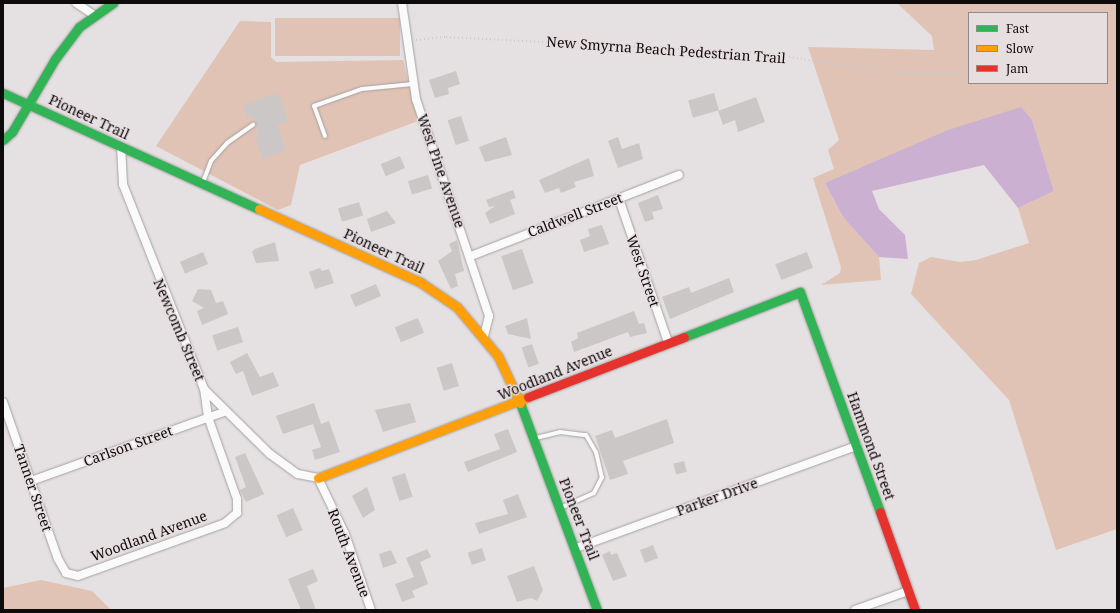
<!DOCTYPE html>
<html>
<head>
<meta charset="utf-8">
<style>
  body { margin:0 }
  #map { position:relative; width:1120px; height:613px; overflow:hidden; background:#e5e0e1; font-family:"Noto Serif",serif }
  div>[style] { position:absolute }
  .green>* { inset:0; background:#e0c3b4; transform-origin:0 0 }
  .water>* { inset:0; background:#cbb0d2 }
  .building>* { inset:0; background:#cbc7c7; transform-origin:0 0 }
  .path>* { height:2px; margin-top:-1px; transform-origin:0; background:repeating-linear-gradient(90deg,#cdcccd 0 1px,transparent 0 4px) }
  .roads { filter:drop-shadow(0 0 1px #a5a1a2) drop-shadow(0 0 1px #a5a1a2) }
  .lane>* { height:4px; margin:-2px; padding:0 2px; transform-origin:2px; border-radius:2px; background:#fbfafa }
  .street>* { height:8px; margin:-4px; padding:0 4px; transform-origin:4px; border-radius:4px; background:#fbfafa }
  .fast>* { height:9px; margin:-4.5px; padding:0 4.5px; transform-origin:4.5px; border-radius:4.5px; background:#30b455 }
  .slow>* { height:9px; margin:-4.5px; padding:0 4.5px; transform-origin:4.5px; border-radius:4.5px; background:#ff9f0a }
  .jam>* { height:9px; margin:-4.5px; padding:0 4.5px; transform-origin:4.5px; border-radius:4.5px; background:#e5322d }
  span { translate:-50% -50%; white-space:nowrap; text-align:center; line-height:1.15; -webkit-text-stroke:3px #e7dee0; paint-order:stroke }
  .street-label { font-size:14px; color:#0e0b0c }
  .frame { position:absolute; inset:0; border:4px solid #0e0b0c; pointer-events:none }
  .legend { position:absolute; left:968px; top:12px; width:140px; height:72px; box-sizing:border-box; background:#e7dee0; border:1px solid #908a8b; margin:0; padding:5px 7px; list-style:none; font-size:12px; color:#0e0b0c }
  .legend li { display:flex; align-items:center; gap:8px; height:20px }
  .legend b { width:20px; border:1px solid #908a8b }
</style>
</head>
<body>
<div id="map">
  <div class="green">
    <div style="clip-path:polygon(evenodd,897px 3px,1117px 3px,1117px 529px,1056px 550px,1009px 400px,911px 294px,919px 263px,931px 257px,960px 262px,976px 260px,1029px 243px,1018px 208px,1054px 191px,1032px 120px,825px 183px,843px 217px,879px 257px,881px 280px,821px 285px,840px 273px,841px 267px,813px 178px,834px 169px,828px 150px,839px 140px,808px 47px,934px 50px,932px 36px,897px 3px,969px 13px,1107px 13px,1107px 83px,969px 83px,969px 13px)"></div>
    <div style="left:400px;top:18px;width:38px;height:125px;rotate:90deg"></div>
    <div style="clip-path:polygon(240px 21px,271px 22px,271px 57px,276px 62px,403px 60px,418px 121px,300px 165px,291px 205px,278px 210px,156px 146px)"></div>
    <div style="clip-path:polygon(41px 580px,92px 591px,111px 610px,3px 610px,3px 588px)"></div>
  </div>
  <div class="water">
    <div style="clip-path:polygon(1021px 107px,1032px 120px,1054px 191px,1018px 208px,984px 165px,872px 191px,879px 209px,905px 235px,908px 259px,879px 257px,843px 217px,825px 183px,948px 130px)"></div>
  </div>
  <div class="building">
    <div style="clip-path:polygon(456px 71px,460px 84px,448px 88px,449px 94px,435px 98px,429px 80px)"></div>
    <div style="clip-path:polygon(278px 93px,288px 121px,277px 125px,286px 150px,263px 159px,255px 137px,259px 136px,256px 123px,252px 117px,247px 118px,243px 105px)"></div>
    <div style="left:714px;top:93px;width:18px;height:27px;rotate:74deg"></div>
    <div style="clip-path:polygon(756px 97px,765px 122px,738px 132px,735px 120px,723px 125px,718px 111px)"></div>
    <div style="left:461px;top:116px;width:26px;height:14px;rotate:72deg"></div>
    <div style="clip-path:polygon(506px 137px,512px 155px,485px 162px,479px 147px)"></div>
    <div style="clip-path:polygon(618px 137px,622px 149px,639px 143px,643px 159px,618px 168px,608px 141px)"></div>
    <div style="left:400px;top:156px;width:13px;height:21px;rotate:67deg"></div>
    <div style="clip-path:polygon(589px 158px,594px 176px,574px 182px,576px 187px,561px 193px,559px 188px,545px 193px,539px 180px)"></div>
    <div style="left:428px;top:175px;width:14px;height:21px;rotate:73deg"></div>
    <div style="clip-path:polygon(513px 190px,516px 198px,510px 200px,515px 214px,490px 224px,485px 213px,495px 206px,489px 207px,486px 200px)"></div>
    <div style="clip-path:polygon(658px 195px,663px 209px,652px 212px,654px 219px,645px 222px,638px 203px)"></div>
    <div style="left:359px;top:202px;width:14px;height:22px;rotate:73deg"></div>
    <div style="clip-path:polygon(387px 211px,396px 223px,371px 232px,367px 219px)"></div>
    <div style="clip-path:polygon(602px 225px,609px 244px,584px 252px,580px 240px,590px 236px,588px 229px)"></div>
    <div style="clip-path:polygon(457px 240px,464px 271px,455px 274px,458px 286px,451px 289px,438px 261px,452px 251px,449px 244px)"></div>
    <div style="clip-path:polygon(275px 242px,279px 261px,256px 263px,252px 252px,255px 249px)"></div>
    <div style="left:522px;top:249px;width:36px;height:22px;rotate:71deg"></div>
    <div style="left:203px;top:252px;width:13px;height:25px;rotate:67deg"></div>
    <div style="left:807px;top:252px;width:17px;height:34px;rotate:69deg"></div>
    <div style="clip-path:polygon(320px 268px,322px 271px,329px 269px,334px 283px,315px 289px,309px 272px)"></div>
    <div style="clip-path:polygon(729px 278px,734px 292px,670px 319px,662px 297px,689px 287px,691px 293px)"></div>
    <div style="left:376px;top:284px;width:13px;height:28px;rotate:67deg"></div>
    <div style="clip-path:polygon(198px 289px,211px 290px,216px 303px,223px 301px,228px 314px,202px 325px,197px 311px,204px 308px,192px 301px)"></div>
    <div style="clip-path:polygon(634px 311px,639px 324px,644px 323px,647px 333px,630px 337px,628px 332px,574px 352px,571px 342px,578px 338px,577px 333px)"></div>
    <div style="left:418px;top:318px;width:16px;height:25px;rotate:68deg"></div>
    <div style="clip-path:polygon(527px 318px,531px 339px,508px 334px,505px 326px)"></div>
    <div style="left:238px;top:327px;width:16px;height:27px;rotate:72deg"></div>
    <div style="left:532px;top:344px;width:21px;height:11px;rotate:71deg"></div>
    <div style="clip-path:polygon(247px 353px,260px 377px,273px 372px,279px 386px,252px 396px,243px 371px,236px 374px,230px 362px)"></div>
    <div style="left:452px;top:363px;width:24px;height:16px;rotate:73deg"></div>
    <div style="clip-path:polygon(314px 403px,321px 424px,329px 421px,340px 452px,315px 460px,312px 450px,321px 447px,313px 424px,283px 434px,276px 416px)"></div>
    <div style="clip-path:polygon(410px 403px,416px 422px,383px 432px,375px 410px)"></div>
    <div style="clip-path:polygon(667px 419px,674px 443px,623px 461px,628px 474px,610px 480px,595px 436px,612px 430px,615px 438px)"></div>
    <div style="clip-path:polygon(508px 429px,517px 452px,468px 472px,464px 462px,500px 449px,494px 434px)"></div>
    <div style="clip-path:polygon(245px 453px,264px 494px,246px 502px,240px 490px,246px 487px,235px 457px)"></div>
    <div style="left:684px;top:461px;width:11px;height:11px;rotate:75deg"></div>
    <div style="left:405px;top:473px;width:25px;height:14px;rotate:72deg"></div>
    <div style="clip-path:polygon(367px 487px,375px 510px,363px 518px,352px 496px)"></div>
    <div style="clip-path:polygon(518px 494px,527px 517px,479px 534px,475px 523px,508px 514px,503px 500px)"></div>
    <div style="left:293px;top:508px;width:24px;height:18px;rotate:66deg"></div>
    <div style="left:653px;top:545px;width:14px;height:14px;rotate:69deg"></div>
    <div style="left:482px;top:548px;width:13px;height:15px;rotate:72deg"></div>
    <div style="clip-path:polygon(427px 549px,431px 557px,420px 562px,428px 584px,412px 591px,415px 597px,402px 602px,395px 584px,414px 577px,406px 558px)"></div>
    <div style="clip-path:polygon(391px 550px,397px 563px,383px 568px,379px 554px)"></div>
    <div style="clip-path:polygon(610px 551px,611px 555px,617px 553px,627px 576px,613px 581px,602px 555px)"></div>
    <div style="clip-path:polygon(534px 566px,543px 590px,537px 601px,531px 598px,517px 602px,507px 576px)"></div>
    <div style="clip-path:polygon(313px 569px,318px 581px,307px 586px,316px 610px,301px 610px,288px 579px)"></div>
  </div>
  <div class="path">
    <div style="left:416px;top:40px;width:30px;rotate:-6deg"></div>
    <div style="left:446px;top:37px;width:319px;rotate:2.9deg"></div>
    <div style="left:765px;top:53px;width:135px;rotate:9deg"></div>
    <div style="left:898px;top:74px;width:71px"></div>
    <div style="left:1093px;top:83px;width:24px;rotate:2deg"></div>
  </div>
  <div class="roads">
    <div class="lane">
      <div style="left:325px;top:136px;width:32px;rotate:-110deg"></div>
      <div style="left:314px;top:106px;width:51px;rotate:-19.5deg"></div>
      <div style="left:362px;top:89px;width:51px;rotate:-5.6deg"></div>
      <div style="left:203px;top:182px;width:22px;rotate:-69deg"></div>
      <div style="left:211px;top:161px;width:24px;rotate:-48deg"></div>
      <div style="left:227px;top:143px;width:32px;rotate:-35deg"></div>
      <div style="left:536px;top:438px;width:25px;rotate:-14deg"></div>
      <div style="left:560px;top:432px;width:26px;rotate:7deg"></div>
      <div style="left:586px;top:435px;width:20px;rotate:60deg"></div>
      <div style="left:596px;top:452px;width:26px;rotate:77deg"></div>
      <div style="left:602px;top:477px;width:18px;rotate:117deg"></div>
      <div style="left:594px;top:493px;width:36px;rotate:156deg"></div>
    </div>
    <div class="street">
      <div style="left:76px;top:3px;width:22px;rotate:34deg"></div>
      <div style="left:402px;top:3px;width:97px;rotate:81.7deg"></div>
      <div style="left:416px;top:99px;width:229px;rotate:71.4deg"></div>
      <div style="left:489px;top:316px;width:21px;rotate:104deg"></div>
      <div style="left:619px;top:199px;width:151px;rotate:71.1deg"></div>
      <div style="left:471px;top:256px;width:223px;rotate:-21.3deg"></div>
      <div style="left:204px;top:389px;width:93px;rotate:44.6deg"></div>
      <div style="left:270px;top:454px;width:34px;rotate:36deg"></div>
      <div style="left:298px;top:474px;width:20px;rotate:11deg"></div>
      <div style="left:318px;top:478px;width:62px;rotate:64.3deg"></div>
      <div style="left:345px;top:534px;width:80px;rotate:71.1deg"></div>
      <div style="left:3px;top:402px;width:166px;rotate:70.7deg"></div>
      <div style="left:58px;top:559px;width:16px;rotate:60deg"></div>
      <div style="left:66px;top:573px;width:12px;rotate:14deg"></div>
      <div style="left:78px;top:576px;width:156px;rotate:-19.8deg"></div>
      <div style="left:225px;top:523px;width:16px;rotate:-40deg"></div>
      <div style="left:237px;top:513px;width:14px;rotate:-90deg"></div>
      <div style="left:237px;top:499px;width:87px;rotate:-109.5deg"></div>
      <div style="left:208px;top:417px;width:28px;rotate:-98deg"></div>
      <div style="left:204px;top:389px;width:220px;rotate:-111.6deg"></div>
      <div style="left:123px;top:184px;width:36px;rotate:-93deg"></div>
      <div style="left:31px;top:481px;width:207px;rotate:-19.7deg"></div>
      <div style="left:576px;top:548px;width:299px;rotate:-20deg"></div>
      <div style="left:855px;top:610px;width:56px;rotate:-19.7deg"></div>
    </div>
    <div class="fast">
      <div style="left:3px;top:93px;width:281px;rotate:24.4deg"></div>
      <div style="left:3px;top:140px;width:12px;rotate:-42deg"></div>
      <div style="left:12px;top:132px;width:85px;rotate:-59.5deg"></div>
      <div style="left:55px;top:59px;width:40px;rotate:-53deg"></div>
      <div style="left:79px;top:27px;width:42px;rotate:-35.2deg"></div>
      <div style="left:684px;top:337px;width:124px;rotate:-21.2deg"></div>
      <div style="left:800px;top:292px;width:234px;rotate:70deg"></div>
      <div style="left:520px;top:403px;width:221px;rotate:69.6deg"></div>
    </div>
    <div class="slow">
      <div style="left:259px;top:209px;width:177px;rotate:24.4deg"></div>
      <div style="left:420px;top:282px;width:45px;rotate:34deg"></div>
      <div style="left:457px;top:307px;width:64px;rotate:50.1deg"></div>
      <div style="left:498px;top:356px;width:52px;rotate:64.9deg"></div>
      <div style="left:318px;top:478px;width:225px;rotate:-21.1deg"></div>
    </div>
    <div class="jam">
      <div style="left:528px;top:397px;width:167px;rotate:-21deg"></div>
      <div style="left:880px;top:512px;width:104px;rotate:70.3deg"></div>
    </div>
  </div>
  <div class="street-label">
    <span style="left:666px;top:50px;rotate:4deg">New Smyrna Beach Pedestrian Trail</span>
    <span style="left:89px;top:117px;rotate:25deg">Pioneer Trail</span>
    <span style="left:441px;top:171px;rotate:71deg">West Pine Avenue</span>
    <span style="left:575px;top:215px;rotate:-21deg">Caldwell Street</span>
    <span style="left:384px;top:251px;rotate:25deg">Pioneer Trail</span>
    <span style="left:643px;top:271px;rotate:71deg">West Street</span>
    <span style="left:179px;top:330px;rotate:67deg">Newcomb Street</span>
    <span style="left:555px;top:373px;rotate:-22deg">Woodland Avenue</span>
    <span style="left:128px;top:446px;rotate:-20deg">Carlson Street</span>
    <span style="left:871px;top:446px;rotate:70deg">Hammond Street</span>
    <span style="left:33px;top:488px;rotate:71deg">Tanner Street</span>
    <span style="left:717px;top:497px;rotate:-20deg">Parker Drive</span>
    <span style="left:579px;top:519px;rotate:69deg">Pioneer Trail</span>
    <span style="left:149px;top:536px;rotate:-20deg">Woodland Avenue</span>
    <span style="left:349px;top:553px;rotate:69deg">Routh Avenue</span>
  </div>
  <div class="frame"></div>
  <ul class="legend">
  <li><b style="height:5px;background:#30b455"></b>Fast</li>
  <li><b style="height:5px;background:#ff9f0a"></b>Slow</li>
  <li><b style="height:5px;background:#e5322d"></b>Jam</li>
  </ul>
</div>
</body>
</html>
